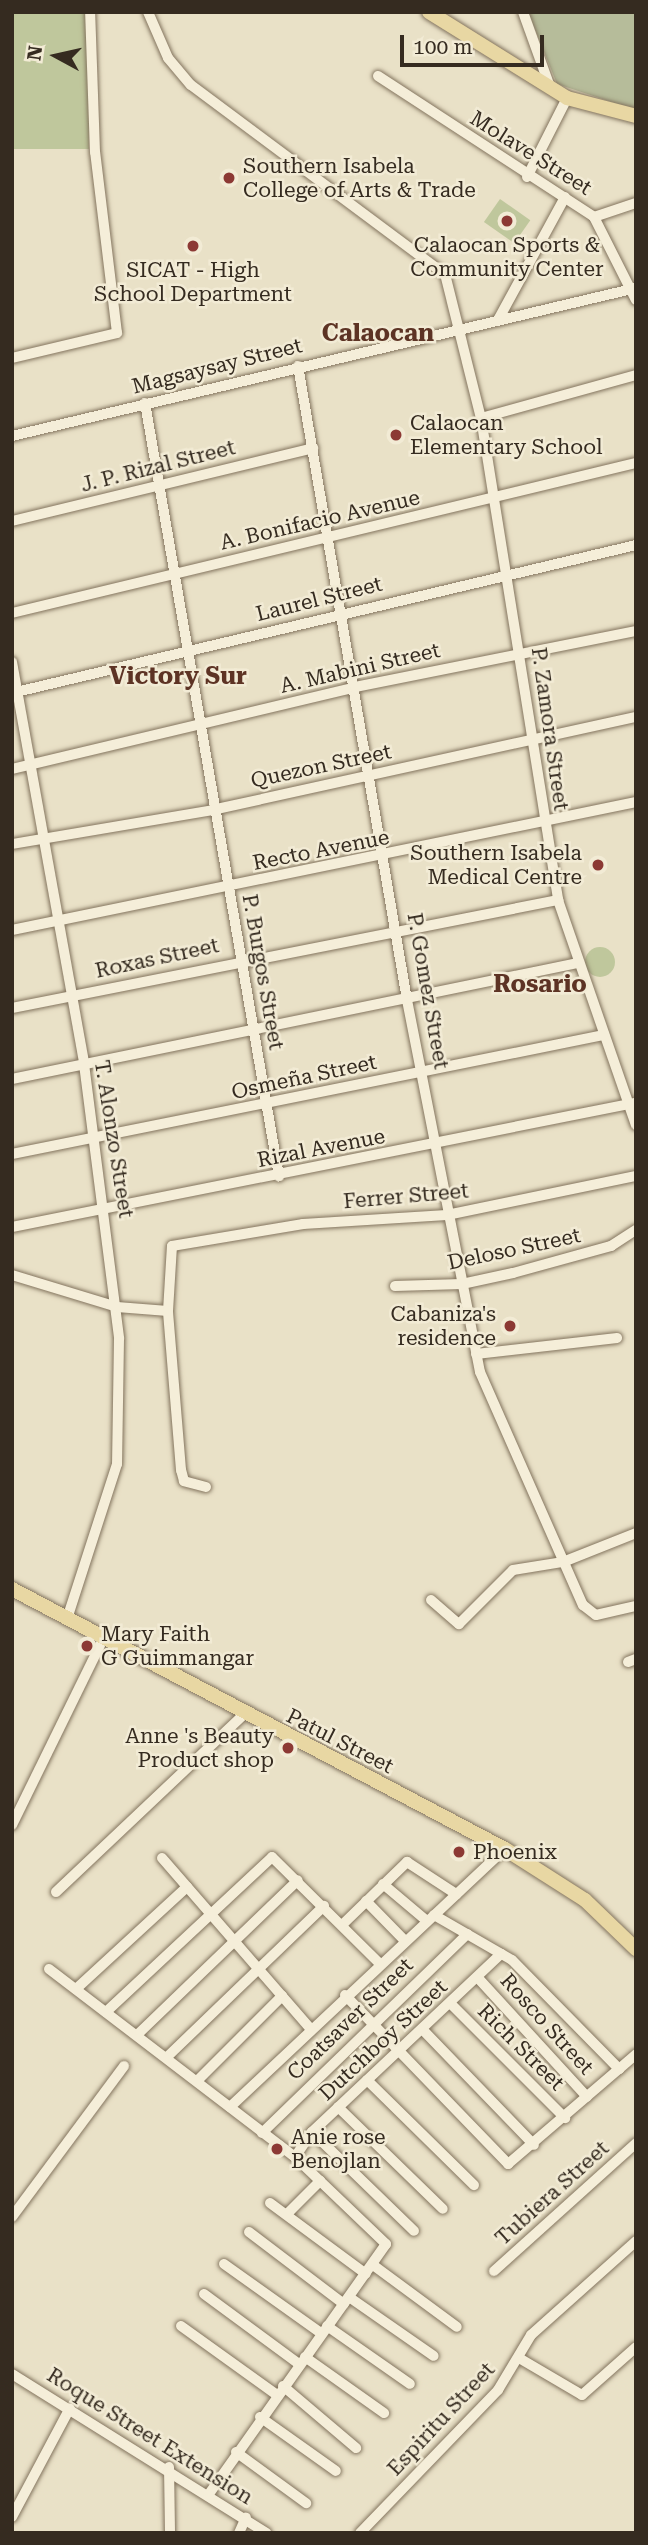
<!DOCTYPE html>
<html>
<head>
<meta charset="utf-8">
<style>
  body { margin:0 }
  #map { position:relative; width:648px; height:2545px; overflow:hidden; background:#e9e1c7; font-family:"Roboto Serif",serif }
  div>[style] { position:absolute }
  .green>* { inset:0; background:#bfc79c; transform-origin:0 0 }
  .round { border-radius:50% }
  .cemetery>* { inset:0; background:#b6bc9a }
  .roads { filter:drop-shadow(0 0 2px #83745e) drop-shadow(0 0 2px #83745e) }
  .minor>* { height:10px; margin:-5px; padding:0 5px; transform-origin:5px; border-radius:5px; background:#f5eed9 }
  .major>* { height:14px; margin:-7px; padding:0 7px; transform-origin:7px; border-radius:7px; background:#e8d7a3 }
  .dots>* { width:19px; height:19px; translate:-50% -50%; box-sizing:border-box; border:4px solid #f2ebd5; border-radius:50% }
  span { translate:-50% -50%; white-space:nowrap; text-align:center; line-height:1.15; -webkit-text-stroke:5px #f2ebd5; paint-order:stroke }
  .street-label { font-size:21px; color:#352b20 }
  .poi-label { font-size:21px; color:#352b20 }
  .left { translate:0 -50%; text-align:left }
  .right { translate:-100% -50%; text-align:right }
  .quarter-label { font-size:24px; color:#5d3324; font-weight:700 }
  .frame { position:absolute; inset:0; border:14px solid #352b20; pointer-events:none }
  .north { position:absolute; left:21px; top:21px; width:70px; height:70px; -webkit-text-stroke:5px #f2ebd5; paint-order:stroke; rotate:278deg; font-size:19px; font-weight:700; line-height:28px; text-align:center; color:#352b20 }
  .north::after { content:''; display:block; margin:auto; width:24px; height:32px; background:#352b20; clip-path:polygon(50% 0,100% 100%,50% 72%,0 100%) }
  .scale { position:absolute; left:400px; top:35px; width:144px; height:32px; box-sizing:border-box; border:4px solid #352b20; border-top:0; padding-left:9px; font-size:21px; line-height:24px; white-space:nowrap; color:#352b20; -webkit-text-stroke:5px #f2ebd5; paint-order:stroke }
</style>
</head>
<body>
<div id="map">
  <div class="green">
    <div style="left:12px;top:12px;width:77px;height:137px"></div>
    <div style="left:500px;top:199px;width:37px;height:28px;rotate:35deg"></div>
    <div class="round" style="left:585px;top:947px;width:30px;height:30px"></div>
  </div>
  <div class="cemetery">
    <div style="clip-path:polygon(528px 12px,636px 12px,636px 110px,557px 84px)"></div>
  </div>
  <div class="roads">
    <div class="minor">
      <div style="left:148px;top:12px;width:50px;rotate:66.5deg"></div>
      <div style="left:168px;top:58px;width:35px;rotate:50deg"></div>
      <div style="left:191px;top:85px;width:317px;rotate:36.7deg"></div>
      <div style="left:445px;top:274px;width:148px;rotate:76deg"></div>
      <div style="left:481px;top:418px;width:488px;rotate:80.9deg"></div>
      <div style="left:558px;top:900px;width:238px;rotate:70.9deg"></div>
      <div style="left:523px;top:12px;width:80px;rotate:70.2deg"></div>
      <div style="left:378px;top:76px;width:258px;rotate:33.1deg"></div>
      <div style="left:594px;top:217px;width:93px;rotate:63.2deg"></div>
      <div style="left:527px;top:177px;width:89px;rotate:-63.1deg"></div>
      <div style="left:594px;top:217px;width:44px;rotate:-18.4deg"></div>
      <div style="left:498px;top:320px;width:140px;rotate:-61.4deg"></div>
      <div style="left:12px;top:358px;width:108px;rotate:-13.4deg"></div>
      <div style="left:117px;top:333px;width:182px;rotate:-96.9deg"></div>
      <div style="left:95px;top:152px;width:140px;rotate:-92deg"></div>
      <div style="left:298px;top:366px;width:643px;rotate:80.24deg"></div>
      <div style="left:407px;top:1000px;width:379px;rotate:78.9deg"></div>
      <div style="left:480px;top:1372px;width:255px;rotate:66.2deg"></div>
      <div style="left:583px;top:1605px;width:16px;rotate:38deg"></div>
      <div style="left:596px;top:1615px;width:41px;rotate:-12.7deg"></div>
      <div style="left:145px;top:403px;width:785px;rotate:80.17deg"></div>
      <div style="left:481px;top:418px;width:161px;rotate:-15.5deg"></div>
      <div style="left:12px;top:436px;width:641px;rotate:-13.34deg"></div>
      <div style="left:12px;top:521px;width:310px;rotate:-13.6deg"></div>
      <div style="left:12px;top:613px;width:642px;rotate:-13.52deg"></div>
      <div style="left:12px;top:662px;width:408px;rotate:79.8deg"></div>
      <div style="left:84px;top:1064px;width:277px;rotate:82.7deg"></div>
      <div style="left:119px;top:1339px;width:125px;rotate:90.9deg"></div>
      <div style="left:117px;top:1464px;width:163px;rotate:107.9deg"></div>
      <div style="left:12px;top:693px;width:641px;rotate:-13.34deg"></div>
      <div style="left:12px;top:769px;width:353px;rotate:-13.4deg"></div>
      <div style="left:355px;top:687px;width:287px;rotate:-11.3deg"></div>
      <div style="left:12px;top:844px;width:203px;rotate:-9.6deg"></div>
      <div style="left:212px;top:810px;width:434px;rotate:-12.4deg"></div>
      <div style="left:12px;top:930px;width:637px;rotate:-11.59deg"></div>
      <div style="left:12px;top:1008px;width:557px;rotate:-11.19deg"></div>
      <div style="left:12px;top:1079px;width:578px;rotate:-11.58deg"></div>
      <div style="left:12px;top:1154px;width:604px;rotate:-11.37deg"></div>
      <div style="left:12px;top:1227px;width:634px;rotate:-11.27deg"></div>
      <div style="left:12px;top:1275px;width:110px;rotate:16.9deg"></div>
      <div style="left:117px;top:1307px;width:51px;rotate:4.5deg"></div>
      <div style="left:395px;top:1286px;width:67px;rotate:-1.7deg"></div>
      <div style="left:462px;top:1284px;width:52px;rotate:-12.2deg"></div>
      <div style="left:513px;top:1273px;width:102px;rotate:-15.4deg"></div>
      <div style="left:611px;top:1246px;width:30px;rotate:-33deg"></div>
      <div style="left:476px;top:1354px;width:142px;rotate:-6.5deg"></div>
      <div style="left:206px;top:1487px;width:23px;rotate:-165deg"></div>
      <div style="left:184px;top:1481px;width:11px;rotate:-105deg"></div>
      <div style="left:181px;top:1470px;width:160px;rotate:-94.7deg"></div>
      <div style="left:168px;top:1311px;width:65px;rotate:-86.5deg"></div>
      <div style="left:172px;top:1246px;width:133px;rotate:-9.5deg"></div>
      <div style="left:303px;top:1224px;width:144px;rotate:-3.6deg"></div>
      <div style="left:447px;top:1215px;width:193px;rotate:-11.7deg"></div>
      <div style="left:431px;top:1600px;width:37px;rotate:41deg"></div>
      <div style="left:459px;top:1624px;width:76px;rotate:-45deg"></div>
      <div style="left:513px;top:1570px;width:51px;rotate:-9.1deg"></div>
      <div style="left:563px;top:1562px;width:79px;rotate:-21.7deg"></div>
      <div style="left:628px;top:1662px;width:9px;rotate:-21deg"></div>
      <div style="left:12px;top:1825px;width:205px;rotate:-63.9deg"></div>
      <div style="left:162px;top:1858px;width:224px;rotate:49deg"></div>
      <div style="left:383px;top:1884px;width:57px;rotate:40.1deg"></div>
      <div style="left:56px;top:1892px;width:259px;rotate:-43.4deg"></div>
      <div style="left:366px;top:1901px;width:56px;rotate:45.7deg"></div>
      <div style="left:434px;top:1915px;width:90px;rotate:30deg"></div>
      <div style="left:512px;top:1960px;width:153px;rotate:45.5deg"></div>
      <div style="left:619px;top:2069px;width:23px;rotate:-41deg"></div>
      <div style="left:342px;top:1925px;width:91px;rotate:-44.1deg"></div>
      <div style="left:407px;top:1862px;width:59px;rotate:33.1deg"></div>
      <div style="left:49px;top:1969px;width:310px;rotate:37.4deg"></div>
      <div style="left:295px;top:2157px;width:126px;rotate:43.7deg"></div>
      <div style="left:386px;top:2244px;width:305px;rotate:125.3deg"></div>
      <div style="left:478px;top:1978px;width:161px;rotate:47.5deg"></div>
      <div style="left:76px;top:1989px;width:151px;rotate:-42.6deg"></div>
      <div style="left:345px;top:1995px;width:235px;rotate:46deg"></div>
      <div style="left:508px;top:2164px;width:146px;rotate:-40.6deg"></div>
      <div style="left:450px;top:2003px;width:163px;rotate:45deg"></div>
      <div style="left:106px;top:2012px;width:227px;rotate:-43deg"></div>
      <div style="left:272px;top:1857px;width:151px;rotate:44.7deg"></div>
      <div style="left:422px;top:2029px;width:161px;rotate:46deg"></div>
      <div style="left:137px;top:2035px;width:223px;rotate:-43.9deg"></div>
      <div style="left:167px;top:2057px;width:218px;rotate:-43.9deg"></div>
      <div style="left:198px;top:2080px;width:119px;rotate:-45deg"></div>
      <div style="left:367px;top:2080px;width:150px;rotate:44.5deg"></div>
      <div style="left:230px;top:2107px;width:377px;rotate:-43.2deg"></div>
      <div style="left:338px;top:2107px;width:146px;rotate:44.2deg"></div>
      <div style="left:312px;top:2132px;width:142px;rotate:44.1deg"></div>
      <div style="left:262px;top:2133px;width:286px;rotate:-44.1deg"></div>
      <div style="left:295px;top:2157px;width:30px;rotate:-56deg"></div>
      <div style="left:312px;top:2132px;width:260px;rotate:-43.3deg"></div>
      <div style="left:270px;top:2203px;width:119px;rotate:36.5deg"></div>
      <div style="left:287px;top:2214px;width:47px;rotate:-45deg"></div>
      <div style="left:12px;top:2217px;width:188px;rotate:-53.4deg"></div>
      <div style="left:249px;top:2232px;width:119px;rotate:37.2deg"></div>
      <div style="left:224px;top:2264px;width:120px;rotate:35.5deg"></div>
      <div style="left:373px;top:2265px;width:104px;rotate:36.4deg"></div>
      <div style="left:494px;top:2271px;width:191px;rotate:-42deg"></div>
      <div style="left:204px;top:2294px;width:118px;rotate:36.4deg"></div>
      <div style="left:349px;top:2297px;width:103px;rotate:34.8deg"></div>
      <div style="left:181px;top:2326px;width:118px;rotate:35.7deg"></div>
      <div style="left:327px;top:2326px;width:101px;rotate:34.9deg"></div>
      <div style="left:305px;top:2357px;width:97px;rotate:35.3deg"></div>
      <div style="left:519px;top:2358px;width:73px;rotate:30.4deg"></div>
      <div style="left:582px;top:2395px;width:72px;rotate:-41.6deg"></div>
      <div style="left:12px;top:2374px;width:300px;rotate:32deg"></div>
      <div style="left:283px;top:2386px;width:96px;rotate:40.3deg"></div>
      <div style="left:260px;top:2417px;width:93px;rotate:35.4deg"></div>
      <div style="left:236px;top:2452px;width:87px;rotate:36.1deg"></div>
      <div style="left:169px;top:2467px;width:66px;rotate:89.1deg"></div>
      <div style="left:12px;top:2517px;width:123px;rotate:-62deg"></div>
      <div style="left:239px;top:2533px;width:17px;rotate:-66deg"></div>
      <div style="left:360px;top:2533px;width:199px;rotate:-46deg"></div>
      <div style="left:498px;top:2390px;width:64px;rotate:-59deg"></div>
      <div style="left:531px;top:2335px;width:141px;rotate:-41.8deg"></div>
    </div>
    <div class="major">
      <div style="left:429px;top:12px;width:163px;rotate:31.9deg"></div>
      <div style="left:567px;top:98px;width:71px;rotate:14.6deg"></div>
      <div style="left:12px;top:1589px;width:557px;rotate:27.81deg"></div>
      <div style="left:505px;top:1849px;width:95px;rotate:32.5deg"></div>
      <div style="left:585px;top:1900px;width:71px;rotate:43.9deg"></div>
    </div>
  </div>
  <div class="dots">
    <div style="left:229px;top:178px;background:#8c3934"></div>
    <div style="left:507px;top:221px;background:#8c3934"></div>
    <div style="left:193px;top:246px;background:#8c3934"></div>
    <div style="left:396px;top:435px;background:#8c3934"></div>
    <div style="left:598px;top:865px;background:#8c3934"></div>
    <div style="left:510px;top:1326px;background:#8c3934"></div>
    <div style="left:87px;top:1646px;background:#8c3934"></div>
    <div style="left:288px;top:1748px;background:#8c3934"></div>
    <div style="left:459px;top:1852px;background:#8c3934"></div>
    <div style="left:277px;top:2149px;background:#8c3934"></div>
  </div>
  <div class="street-label">
    <span style="left:531px;top:153px;rotate:32deg">Molave Street</span>
    <span style="left:217px;top:366px;rotate:-14deg">Magsaysay Street</span>
    <span style="left:158px;top:466px;rotate:-14deg">J. P. Rizal Street</span>
    <span style="left:320px;top:520px;rotate:-13deg">A. Bonifacio Avenue</span>
    <span style="left:319px;top:599px;rotate:-14deg">Laurel Street</span>
    <span style="left:360px;top:668px;rotate:-13deg">A. Mabini Street</span>
    <span style="left:550px;top:729px;rotate:82deg">P. Zamora Street</span>
    <span style="left:321px;top:766px;rotate:-12deg">Quezon Street</span>
    <span style="left:321px;top:850px;rotate:-11deg">Recto Avenue</span>
    <span style="left:157px;top:958px;rotate:-12deg">Roxas Street</span>
    <span style="left:263px;top:972px;rotate:80deg">P. Burgos Street</span>
    <span style="left:428px;top:991px;rotate:80deg">P. Gomez Street</span>
    <span style="left:304px;top:1077px;rotate:-12deg">Osmeña Street</span>
    <span style="left:114px;top:1139px;rotate:81deg">T. Alonzo Street</span>
    <span style="left:321px;top:1148px;rotate:-11deg">Rizal Avenue</span>
    <span style="left:406px;top:1196px;rotate:-5deg">Ferrer Street</span>
    <span style="left:514px;top:1249px;rotate:-12deg">Deloso Street</span>
    <span style="left:340px;top:1741px;rotate:27deg">Patul Street</span>
    <span style="left:350px;top:2019px;rotate:-44deg">Coatsaver Street</span>
    <span style="left:547px;top:2024px;rotate:48deg">Rosco Street</span>
    <span style="left:383px;top:2040px;rotate:-43deg">Dutchboy Street</span>
    <span style="left:521px;top:2047px;rotate:45deg">Rich Street</span>
    <span style="left:552px;top:2193px;rotate:-42deg">Tubiera Street</span>
    <span style="left:441px;top:2419px;rotate:-47deg">Espiritu Street</span>
    <span style="left:150px;top:2436px;rotate:32deg">Roque Street Extension</span>
  </div>
  <div class="poi-label">
    <span class="left" style="left:243px;top:178px">Southern Isabela<br>College of Arts &amp; Trade</span>
    <span style="left:507px;top:257px">Calaocan Sports &amp;<br>Community Center</span>
    <span style="left:193px;top:282px">SICAT - High<br>School Department</span>
    <span class="left" style="left:410px;top:435px">Calaocan<br>Elementary School</span>
    <span class="right" style="left:582px;top:865px">Southern Isabela<br>Medical Centre</span>
    <span class="right" style="left:496px;top:1326px">Cabaniza's<br>residence</span>
    <span class="left" style="left:101px;top:1646px">Mary Faith<br>G Guimmangar</span>
    <span class="right" style="left:274px;top:1748px">Anne 's Beauty<br>Product shop</span>
    <span class="left" style="left:473px;top:1852px">Phoenix</span>
    <span class="left" style="left:291px;top:2149px">Anie rose<br>Benojlan</span>
  </div>
  <div class="quarter-label">
    <span style="left:378px;top:334px">Calaocan</span>
    <span style="left:178px;top:677px">Victory Sur</span>
    <span style="left:540px;top:985px">Rosario</span>
  </div>
  <div class="frame"></div>
  <div class="north">N</div>
  <div class="scale">100 m</div>
</div>
</body>
</html>
